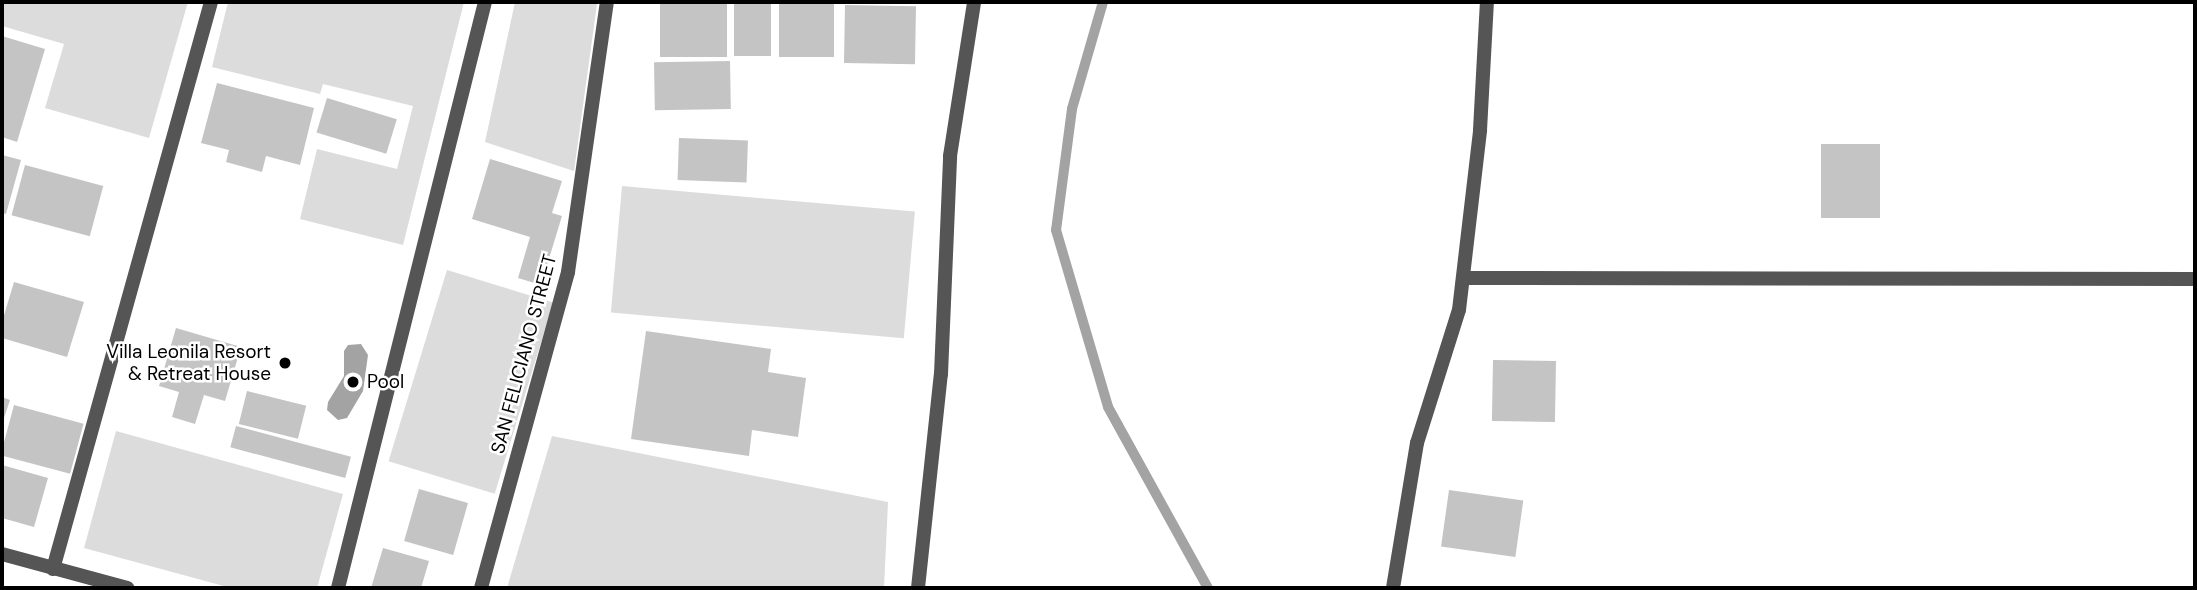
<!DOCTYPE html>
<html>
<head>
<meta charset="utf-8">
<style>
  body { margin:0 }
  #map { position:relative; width:2197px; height:590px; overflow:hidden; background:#fff; font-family:"DM Sans",sans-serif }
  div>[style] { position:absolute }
  .green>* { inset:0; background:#dcdcdc; transform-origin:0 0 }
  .water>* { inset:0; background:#a3a3a3 }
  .stream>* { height:10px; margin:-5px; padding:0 5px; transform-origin:5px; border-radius:5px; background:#a3a3a3 }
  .building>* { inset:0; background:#c4c4c4; transform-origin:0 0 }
  .minor>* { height:14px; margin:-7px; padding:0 7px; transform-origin:7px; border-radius:7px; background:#555 }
  .tertiary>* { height:14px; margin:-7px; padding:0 7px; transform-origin:7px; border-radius:7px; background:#555 }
  .dots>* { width:19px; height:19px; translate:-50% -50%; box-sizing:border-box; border:4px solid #fff; border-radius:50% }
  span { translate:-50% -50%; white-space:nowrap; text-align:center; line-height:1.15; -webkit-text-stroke:5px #fff; paint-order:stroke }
  .poi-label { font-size:19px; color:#000 }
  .right { translate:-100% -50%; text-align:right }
  .left { translate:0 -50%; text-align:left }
  .street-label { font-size:19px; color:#000 }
  .frame { position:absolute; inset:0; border:4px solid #000; pointer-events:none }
</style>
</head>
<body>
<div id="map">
  <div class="green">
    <div style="clip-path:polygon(2px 2px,188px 2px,149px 138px,45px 108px,64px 44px,2px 26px)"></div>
    <div style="clip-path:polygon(228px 2px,464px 2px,403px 245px,300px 219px,317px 149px,397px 169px,413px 106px,323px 84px,320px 94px,212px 67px)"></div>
    <div style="clip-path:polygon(515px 2px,597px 4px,574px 171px,485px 142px)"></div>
    <div style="left:622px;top:186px;width:294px;height:127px;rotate:5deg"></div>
    <div style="left:447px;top:270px;width:111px;height:200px;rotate:17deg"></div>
    <div style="clip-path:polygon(116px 431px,343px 494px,317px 588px,231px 588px,84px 548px)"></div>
    <div style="clip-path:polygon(552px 436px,888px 502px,884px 588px,507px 588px)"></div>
  </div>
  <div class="water">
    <div style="clip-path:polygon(361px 344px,368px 355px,363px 391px,347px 418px,338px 420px,327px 410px,328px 402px,344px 376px,344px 351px,348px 345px)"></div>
  </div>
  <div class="stream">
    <div style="left:1103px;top:2px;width:111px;rotate:106.2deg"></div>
    <div style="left:1072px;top:109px;width:122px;rotate:97.5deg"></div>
    <div style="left:1056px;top:230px;width:184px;rotate:73.6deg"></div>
    <div style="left:1108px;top:407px;width:207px;rotate:61.1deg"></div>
  </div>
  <div class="building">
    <div style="left:660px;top:2px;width:67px;height:55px"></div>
    <div style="left:734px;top:2px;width:37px;height:54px"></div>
    <div style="left:779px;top:2px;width:55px;height:55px"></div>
    <div style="left:845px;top:5px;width:71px;height:58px;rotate:1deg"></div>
    <div style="clip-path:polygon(2px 36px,45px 49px,17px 142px,2px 137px)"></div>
    <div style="left:730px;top:61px;width:48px;height:76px;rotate:89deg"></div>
    <div style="clip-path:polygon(217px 83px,314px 108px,300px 165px,266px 156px,262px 172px,226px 162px,229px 150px,201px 143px)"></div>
    <div style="left:327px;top:98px;width:73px;height:36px;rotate:17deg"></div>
    <div style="left:679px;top:138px;width:69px;height:42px;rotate:2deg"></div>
    <div style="left:1821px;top:144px;width:59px;height:74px"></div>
    <div style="clip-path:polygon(2px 155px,21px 160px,6px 214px,2px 213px)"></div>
    <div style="clip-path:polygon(490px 159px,562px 181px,552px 213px,562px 216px,541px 285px,518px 278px,530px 237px,472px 219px)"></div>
    <div style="left:25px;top:165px;width:81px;height:52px;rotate:15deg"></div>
    <div style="clip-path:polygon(14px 282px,84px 302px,67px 357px,2px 338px,2px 322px)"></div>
    <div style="clip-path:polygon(176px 328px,241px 347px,225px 401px,204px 395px,195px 424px,172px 417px,179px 392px,159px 386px)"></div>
    <div style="clip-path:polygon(646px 331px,771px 349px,768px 372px,806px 378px,798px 437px,752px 430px,749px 456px,631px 439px)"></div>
    <div style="left:1493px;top:360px;width:63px;height:61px;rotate:1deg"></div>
    <div style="left:247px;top:391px;width:61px;height:34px;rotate:14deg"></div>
    <div style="clip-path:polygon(2px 397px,10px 400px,2px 424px)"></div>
    <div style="left:14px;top:405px;width:72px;height:52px;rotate:15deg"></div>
    <div style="left:236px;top:426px;width:119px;height:22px;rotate:15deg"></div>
    <div style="clip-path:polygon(2px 465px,48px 478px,34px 527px,2px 518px)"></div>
    <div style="left:419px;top:489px;width:51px;height:54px;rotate:16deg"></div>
    <div style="left:1449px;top:490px;width:75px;height:57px;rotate:8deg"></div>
    <div style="clip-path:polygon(383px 548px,429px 561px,421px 588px,371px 588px)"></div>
  </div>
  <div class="minor">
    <div style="left:1463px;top:278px;width:732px;rotate:0.08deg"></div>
    <div style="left:2px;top:554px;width:130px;rotate:15.2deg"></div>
    <div style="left:53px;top:569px;width:589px;rotate:-74.43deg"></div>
    <div style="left:338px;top:588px;width:604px;rotate:-75.92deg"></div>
    <div style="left:481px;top:588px;width:328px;rotate:-74.6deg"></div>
    <div style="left:568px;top:272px;width:273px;rotate:-81.8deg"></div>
    <div style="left:1393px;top:588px;width:147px;rotate:-80.6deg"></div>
    <div style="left:1417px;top:443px;width:139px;rotate:-72.5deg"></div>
    <div style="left:1459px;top:310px;width:181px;rotate:-83.3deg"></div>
    <div style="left:1480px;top:130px;width:128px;rotate:-86.9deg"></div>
  </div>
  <div class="tertiary">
    <div style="left:918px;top:588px;width:215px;rotate:-83.9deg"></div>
    <div style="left:941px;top:374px;width:218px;rotate:-87.6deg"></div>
    <div style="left:950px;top:156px;width:156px;rotate:-81.1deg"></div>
  </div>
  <div class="dots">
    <div style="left:285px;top:363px;background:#000"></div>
    <div style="left:353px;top:382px;background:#000"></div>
  </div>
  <div class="poi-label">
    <span class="right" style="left:271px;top:363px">Villa Leonila Resort<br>&amp; Retreat House</span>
    <span class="left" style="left:367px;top:382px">Pool</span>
  </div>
  <div class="street-label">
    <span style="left:524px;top:354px;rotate:-75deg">SAN FELICIANO STREET</span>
  </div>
  <div class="frame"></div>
</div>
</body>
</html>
